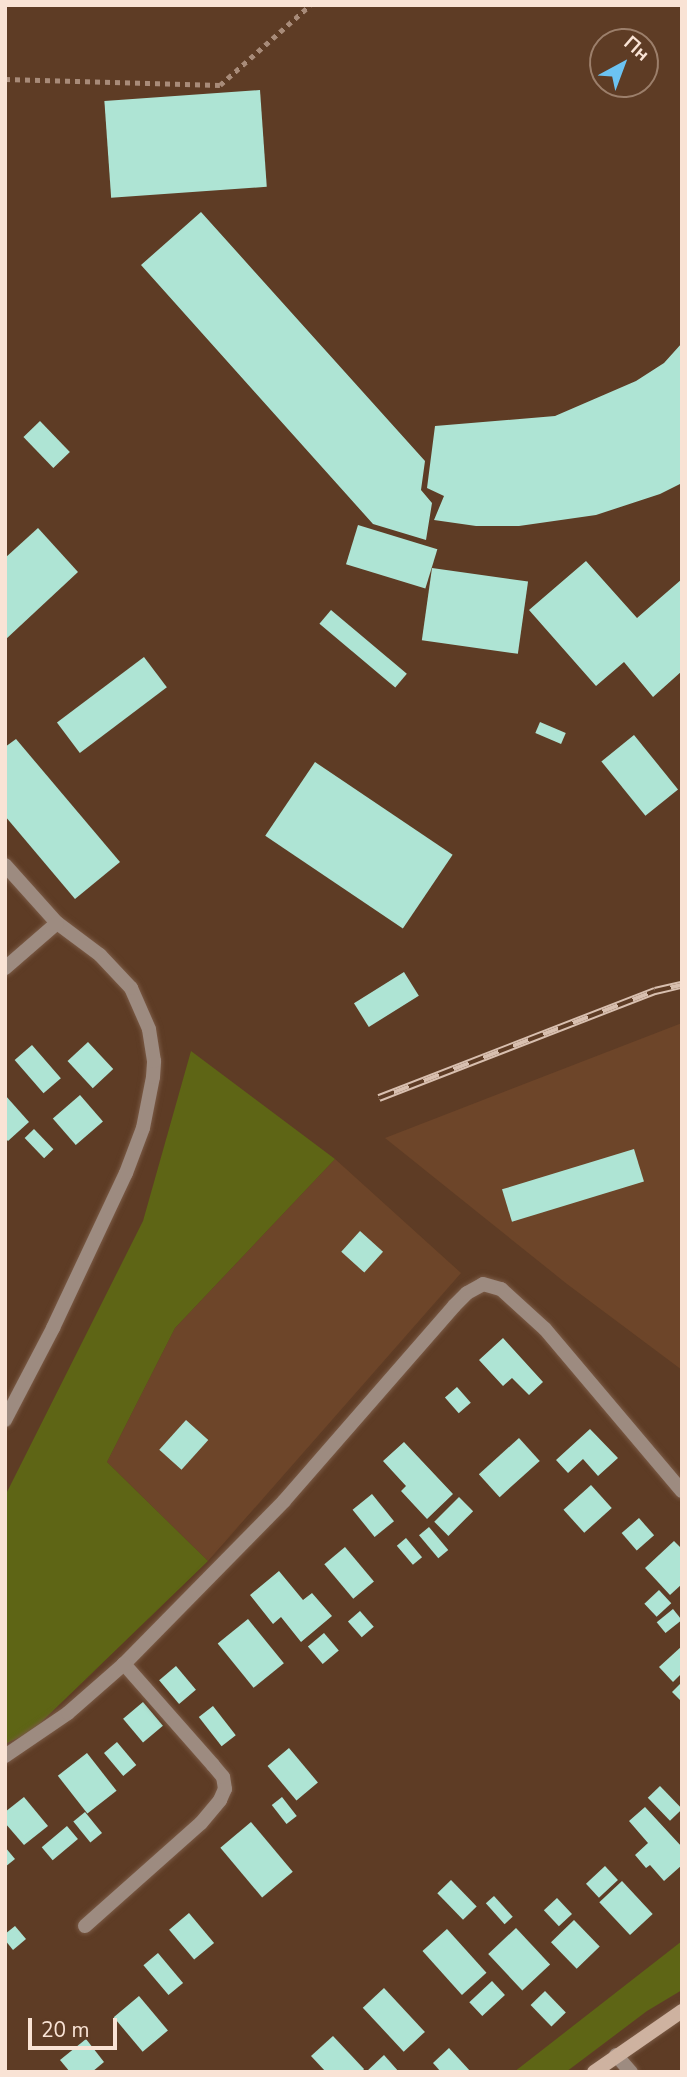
<!DOCTYPE html>
<html>
<head>
<meta charset="utf-8">
<style>
  body { margin:0 }
  #map { position:relative; width:687px; height:2077px; overflow:hidden; background:#5e3c25; font-family:"Nunito Sans",sans-serif }
  div>[style] { position:absolute }
  .built>* { inset:0; background:#6d4529 }
  .green>* { inset:0; background:#5e6515 }
  .building>* { inset:0; background:#aee4d4; transform-origin:0 0 }
  .path>* { height:4.5px; margin-top:-2.25px; transform-origin:0; background:repeating-linear-gradient(90deg,#a88b79 0 5px,transparent 0 10px) }
  .roads { filter:drop-shadow(0 0 2px #7a5a45) drop-shadow(0 0 2px #7a5a45) }
  .lane>* { height:14px; margin:-7px; padding:0 7px; transform-origin:7px; border-radius:7px; background:#9d8b80 }
  .street>* { height:14px; margin:-7px; padding:0 7px; transform-origin:7px; border-radius:7px; background:#9d8b80 }
  .secondary>* { height:14px; margin:-7px; padding:0 7px; transform-origin:7px; border-radius:7px; background:#ceb2a0 }
  .rail>* { height:8px; margin-top:-4px; transform-origin:0; background:repeating-linear-gradient(90deg,#5e3c25 0 16px,#d8bfaf 0 32px); box-sizing:border-box; border-block:2px solid #d8bfaf }
  span { translate:-50% -50%; white-space:nowrap; text-align:center; line-height:1.15; -webkit-text-stroke:7px #5e3c25; paint-order:stroke }
  .frame { position:absolute; inset:0; border:7px solid #f9e3d5; pointer-events:none }
  .north { position:absolute; left:589px; top:28px; width:70px; height:70px; box-sizing:border-box; background:#5e3c25; border:2px solid #9c7f6b; border-radius:50%; rotate:41deg; font-size:19px; font-weight:700; line-height:28px; text-align:center; color:#f9e3d5 }
  .north::after { content:''; display:block; margin:auto; width:24px; height:32px; background:#6cc3f2; clip-path:polygon(50% 0,100% 100%,50% 72%,0 100%) }
  .scale { position:absolute; left:28px; top:2018px; width:89px; height:32px; box-sizing:border-box; border:4px solid #f9e3d5; border-top:0; padding-left:9px; font-size:21px; line-height:24px; white-space:nowrap; color:#f9e3d5; -webkit-text-stroke:5px #5e3c25; paint-order:stroke }
</style>
</head>
<body>
<div id="map">
  <div class="built">
    <div style="clip-path:polygon(682px 1023px,682px 1370px,567px 1284px,385px 1138px)"></div>
    <div style="clip-path:polygon(335px 1159px,461px 1273px,208px 1561px,107px 1462px,175px 1328px)"></div>
  </div>
  <div class="green">
    <div style="clip-path:polygon(191px 1051px,335px 1159px,175px 1328px,107px 1462px,208px 1561px,31px 1732px,5px 1744px,5px 1496px,143px 1221px)"></div>
    <div style="clip-path:polygon(682px 1941px,682px 1990px,647px 2011px,566px 2072px,514px 2072px)"></div>
  </div>
  <div class="building">
    <div style="left:260px;top:90px;width:97px;height:156px;rotate:86deg"></div>
    <div style="clip-path:polygon(201px 212px,425px 461px,421px 490px,432px 503px,426px 540px,373px 524px,141px 265px)"></div>
    <div style="clip-path:polygon(682px 343px,682px 483px,660px 494px,596px 515px,519px 526px,476px 526px,434px 520px,444px 496px,427px 488px,435px 426px,555px 416px,636px 381px,664px 363px)"></div>
    <div style="left:40px;top:421px;width:43px;height:23px;rotate:46deg"></div>
    <div style="left:358px;top:525px;width:83px;height:41px;rotate:17deg"></div>
    <div style="clip-path:polygon(38px 528px,78px 572px,5px 640px,5px 558px)"></div>
    <div style="clip-path:polygon(586px 561px,637px 618px,682px 579px,682px 671px,653px 697px,624px 662px,596px 686px,529px 610px)"></div>
    <div style="left:432px;top:568px;width:97px;height:73px;rotate:8deg"></div>
    <div style="left:331px;top:610px;width:99px;height:18px;rotate:40deg"></div>
    <div style="left:144px;top:657px;width:38px;height:109px;rotate:53deg"></div>
    <div style="left:540px;top:722px;width:28px;height:12px;rotate:23deg"></div>
    <div style="left:634px;top:735px;width:70px;height:42px;rotate:51deg"></div>
    <div style="clip-path:polygon(16px 739px,120px 862px,75px 899px,5px 816px,5px 747px)"></div>
    <div style="left:315px;top:762px;width:166px;height:89px;rotate:34deg"></div>
    <div style="left:404px;top:972px;width:28px;height:59px;rotate:58deg"></div>
    <div style="left:88px;top:1042px;width:37px;height:28px;rotate:47deg"></div>
    <div style="left:32px;top:1045px;width:44px;height:23px;rotate:49deg"></div>
    <div style="clip-path:polygon(5px 1095px,29px 1122px,8px 1141px,5px 1138px)"></div>
    <div style="left:80px;top:1095px;width:35px;height:36px;rotate:49deg"></div>
    <div style="left:34px;top:1129px;width:28px;height:13px;rotate:46deg"></div>
    <div style="left:634px;top:1149px;width:34px;height:138px;rotate:73deg"></div>
    <div style="left:360px;top:1231px;width:31px;height:28px;rotate:42deg"></div>
    <div style="clip-path:polygon(503px 1338px,543px 1382px,529px 1395px,512px 1378px,503px 1386px,479px 1360px)"></div>
    <div style="left:457px;top:1387px;width:21px;height:16px;rotate:49deg"></div>
    <div style="left:186px;top:1420px;width:30px;height:40px;rotate:42deg"></div>
    <div style="clip-path:polygon(590px 1429px,618px 1458px,598px 1476px,583px 1459px,568px 1473px,556px 1460px)"></div>
    <div style="left:519px;top:1438px;width:31px;height:54px;rotate:48deg"></div>
    <div style="clip-path:polygon(404px 1442px,453px 1494px,427px 1519px,401px 1491px,406px 1486px,383px 1461px)"></div>
    <div style="left:591px;top:1485px;width:31px;height:37px;rotate:48deg"></div>
    <div style="left:372px;top:1494px;width:35px;height:25px;rotate:51deg"></div>
    <div style="left:459px;top:1497px;width:20px;height:35px;rotate:45deg"></div>
    <div style="left:639px;top:1518px;width:23px;height:23px;rotate:49deg"></div>
    <div style="left:429px;top:1527px;width:30px;height:13px;rotate:50deg"></div>
    <div style="left:406px;top:1538px;width:25px;height:12px;rotate:50deg"></div>
    <div style="clip-path:polygon(674px 1541px,682px 1549px,682px 1584px,670px 1595px,645px 1568px)"></div>
    <div style="left:345px;top:1547px;width:45px;height:27px;rotate:50deg"></div>
    <div style="clip-path:polygon(279px 1571px,303px 1600px,312px 1593px,332px 1616px,301px 1642px,281px 1617px,273px 1624px,250px 1595px)"></div>
    <div style="left:659px;top:1590px;width:18px;height:20px;rotate:47deg"></div>
    <div style="left:673px;top:1609px;width:14px;height:21px;rotate:51deg"></div>
    <div style="left:360px;top:1611px;width:21px;height:16px;rotate:49deg"></div>
    <div style="left:248px;top:1619px;width:57px;height:39px;rotate:51deg"></div>
    <div style="left:324px;top:1633px;width:23px;height:21px;rotate:50deg"></div>
    <div style="clip-path:polygon(682px 1646px,682px 1673px,673px 1682px,659px 1667px)"></div>
    <div style="left:176px;top:1666px;width:31px;height:22px;rotate:50deg"></div>
    <div style="clip-path:polygon(682px 1682px,682px 1702px,672px 1692px)"></div>
    <div style="left:143px;top:1702px;width:31px;height:26px;rotate:50deg"></div>
    <div style="left:213px;top:1706px;width:37px;height:18px;rotate:52deg"></div>
    <div style="left:117px;top:1742px;width:30px;height:17px;rotate:50deg"></div>
    <div style="left:289px;top:1748px;width:45px;height:28px;rotate:50deg"></div>
    <div style="left:87px;top:1753px;width:48px;height:37px;rotate:52deg"></div>
    <div style="left:660px;top:1786px;width:32px;height:17px;rotate:46deg"></div>
    <div style="clip-path:polygon(24px 1797px,48px 1826px,24px 1845px,5px 1823px,5px 1812px)"></div>
    <div style="left:282px;top:1797px;width:24px;height:13px;rotate:52deg"></div>
    <div style="clip-path:polygon(645px 1807px,682px 1847px,682px 1865px,664px 1881px,650px 1865px,646px 1868px,635px 1855px,648px 1843px,629px 1821px)"></div>
    <div style="left:85px;top:1812px;width:27px;height:15px;rotate:51deg"></div>
    <div style="left:251px;top:1822px;width:65px;height:40px;rotate:50deg"></div>
    <div style="left:67px;top:1826px;width:17px;height:33px;rotate:50deg"></div>
    <div style="clip-path:polygon(5px 1847px,15px 1859px,5px 1867px)"></div>
    <div style="left:605px;top:1866px;width:19px;height:26px;rotate:47deg"></div>
    <div style="left:451px;top:1880px;width:37px;height:19px;rotate:46deg"></div>
    <div style="left:622px;top:1881px;width:45px;height:31px;rotate:47deg"></div>
    <div style="left:494px;top:1896px;width:28px;height:11px;rotate:48deg"></div>
    <div style="left:557px;top:1898px;width:22px;height:18px;rotate:47deg"></div>
    <div style="left:189px;top:1913px;width:39px;height:26px;rotate:50deg"></div>
    <div style="left:574px;top:1920px;width:37px;height:32px;rotate:46deg"></div>
    <div style="clip-path:polygon(15px 1926px,26px 1939px,13px 1950px,5px 1940px,5px 1934px)"></div>
    <div style="left:516px;top:1928px;width:50px;height:38px;rotate:47deg"></div>
    <div style="left:447px;top:1929px;width:59px;height:33px;rotate:48deg"></div>
    <div style="left:158px;top:1953px;width:39px;height:19px;rotate:50deg"></div>
    <div style="left:492px;top:1981px;width:19px;height:31px;rotate:47deg"></div>
    <div style="left:384px;top:1988px;width:60px;height:29px;rotate:47deg"></div>
    <div style="left:545px;top:1991px;width:30px;height:20px;rotate:46deg"></div>
    <div style="left:139px;top:1996px;width:45px;height:33px;rotate:50deg"></div>
    <div style="clip-path:polygon(333px 2036px,364px 2069px,362px 2072px,326px 2072px,311px 2056px)"></div>
    <div style="clip-path:polygon(86px 2039px,104px 2062px,92px 2072px,70px 2072px,60px 2060px)"></div>
    <div style="clip-path:polygon(449px 2048px,471px 2072px,441px 2072px,433px 2063px)"></div>
    <div style="clip-path:polygon(384px 2055px,399px 2072px,366px 2072px)"></div>
  </div>
  <div class="path">
    <div style="left:5px;top:79px;width:215px;rotate:1.6deg"></div>
    <div style="left:220px;top:85px;width:120px;rotate:-41.6deg"></div>
  </div>
  <div class="roads">
    <div class="lane">
      <div style="left:5px;top:1420px;width:104px;rotate:-62.4deg"></div>
      <div style="left:53px;top:1328px;width:171px;rotate:-64.8deg"></div>
      <div style="left:126px;top:1173px;width:48px;rotate:-69.3deg"></div>
      <div style="left:143px;top:1128px;width:52px;rotate:-78.9deg"></div>
      <div style="left:153px;top:1077px;width:16px;rotate:-86deg"></div>
      <div style="left:154px;top:1061px;width:32px;rotate:-99deg"></div>
      <div style="left:149px;top:1029px;width:45px;rotate:-113.7deg"></div>
      <div style="left:131px;top:988px;width:45px;rotate:-133.2deg"></div>
      <div style="left:100px;top:955px;width:54px;rotate:-143.3deg"></div>
      <div style="left:5px;top:1756px;width:76px;rotate:-34.3deg"></div>
      <div style="left:68px;top:1713px;width:74px;rotate:-41.2deg"></div>
      <div style="left:124px;top:1664px;width:228px;rotate:-45.5deg"></div>
      <div style="left:284px;top:1501px;width:259px;rotate:-48.9deg"></div>
      <div style="left:454px;top:1306px;width:18px;rotate:-45deg"></div>
      <div style="left:467px;top:1293px;width:18px;rotate:-29deg"></div>
      <div style="left:483px;top:1284px;width:19px;rotate:16deg"></div>
      <div style="left:501px;top:1289px;width:59px;rotate:42.3deg"></div>
      <div style="left:545px;top:1329px;width:212px;rotate:49.8deg"></div>
      <div style="left:85px;top:1926px;width:155px;rotate:-41.6deg"></div>
      <div style="left:201px;top:1823px;width:30px;rotate:-50deg"></div>
      <div style="left:220px;top:1800px;width:12px;rotate:-66deg"></div>
      <div style="left:225px;top:1789px;width:12px;rotate:-99deg"></div>
      <div style="left:223px;top:1777px;width:16px;rotate:-130deg"></div>
      <div style="left:213px;top:1765px;width:135px;rotate:-131.4deg"></div>
      <div style="left:616px;top:2055px;width:23px;rotate:49deg"></div>
    </div>
    <div class="street">
      <div style="left:5px;top:865px;width:78px;rotate:48.1deg"></div>
      <div style="left:57px;top:923px;width:69px;rotate:139.1deg"></div>
    </div>
    <div class="secondary">
      <div style="left:594px;top:2072px;width:107px;rotate:-34.7deg"></div>
    </div>
  </div>
  <div class="rail">
    <div style="left:379px;top:1098px;width:296px;rotate:-21.2deg"></div>
    <div style="left:655px;top:991px;width:28px;rotate:-13deg"></div>
  </div>
  <div class="frame"></div>
  <div class="north">Пн</div>
  <div class="scale">20 m</div>
</div>
</body>
</html>
